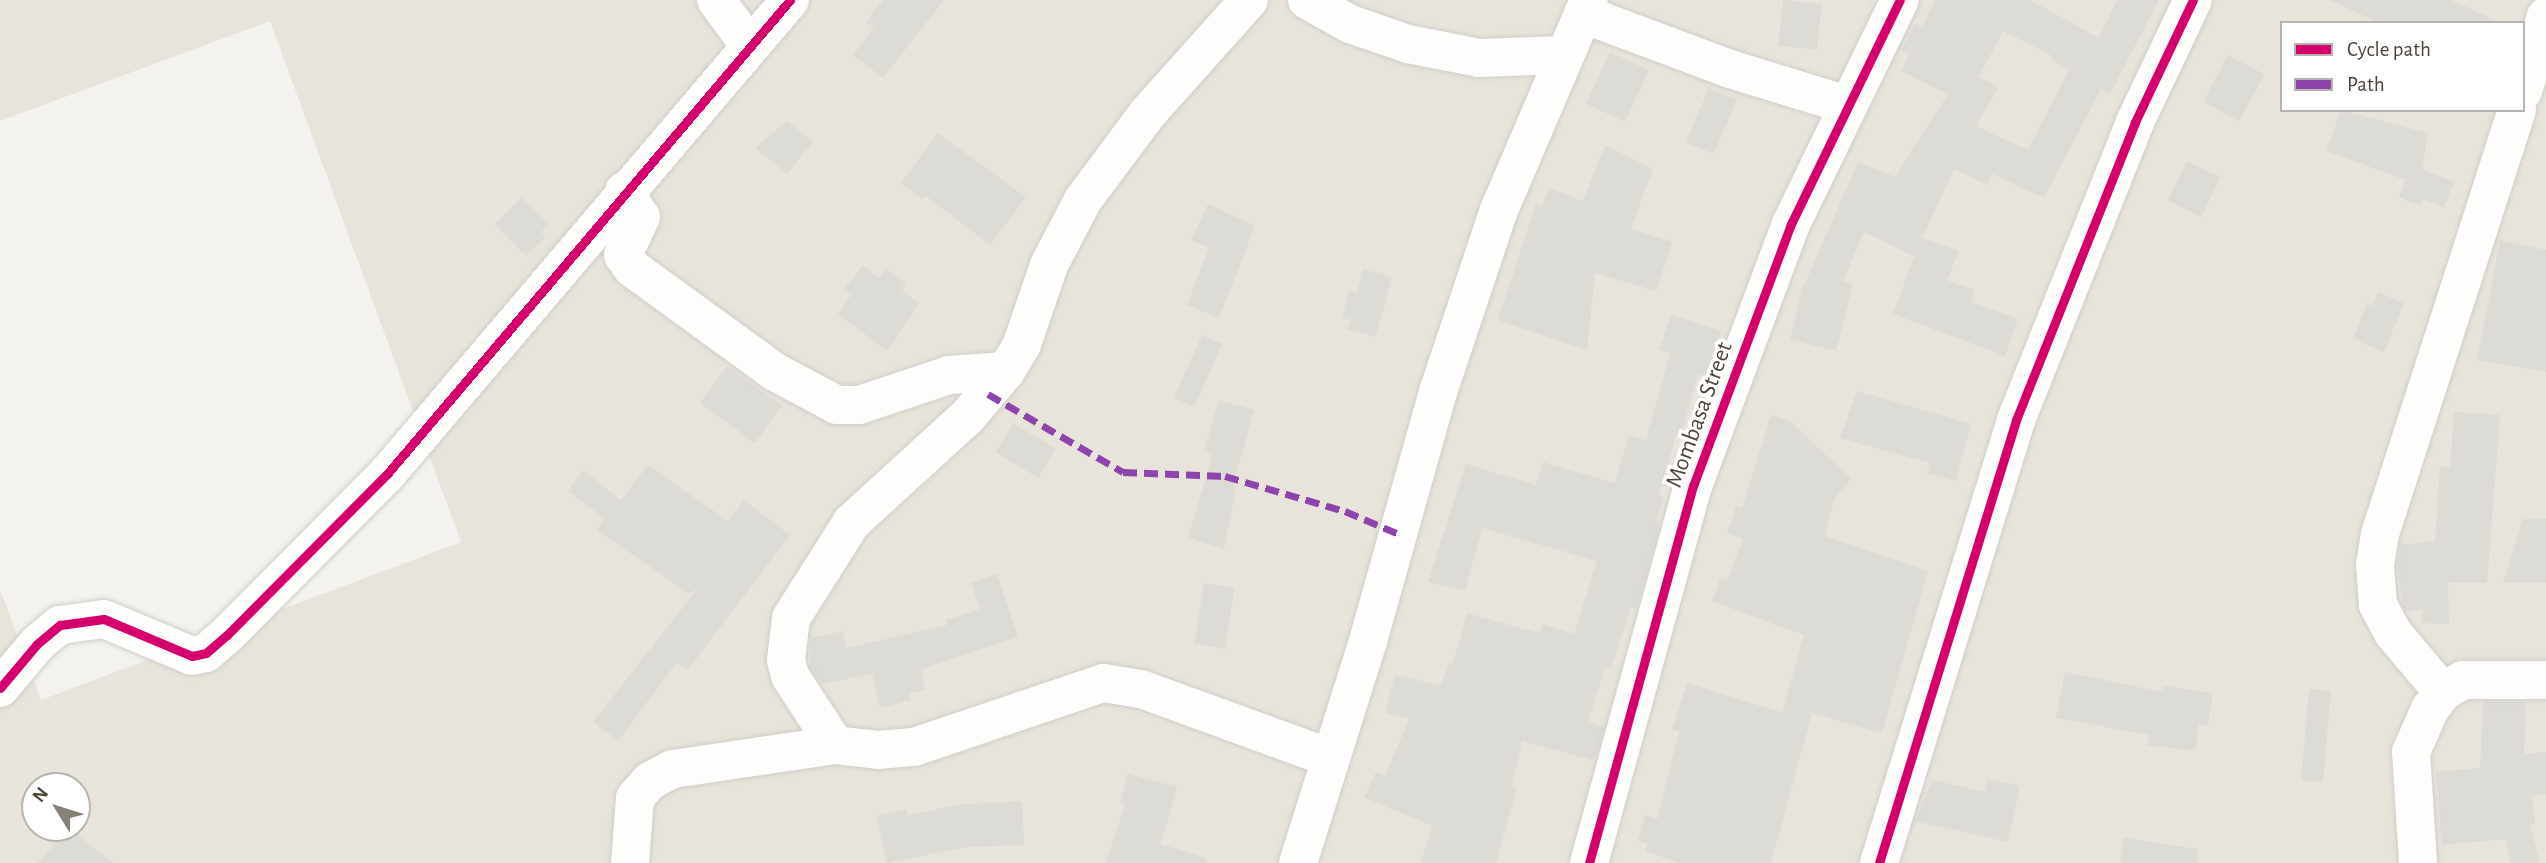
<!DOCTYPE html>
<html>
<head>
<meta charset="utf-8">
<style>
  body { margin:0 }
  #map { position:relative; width:2546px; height:863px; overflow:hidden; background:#f3f2ee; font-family:"Alegreya Sans",sans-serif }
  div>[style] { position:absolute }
  .residential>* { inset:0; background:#e8e4db }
  .building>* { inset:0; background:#dddbd6; transform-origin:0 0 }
  .roads { filter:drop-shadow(0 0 2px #d0cdc8) drop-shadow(0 0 2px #d0cdc8) }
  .minor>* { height:38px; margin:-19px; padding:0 19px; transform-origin:19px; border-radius:19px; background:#fdfdfc }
  .quiet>* { height:7px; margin-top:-3.5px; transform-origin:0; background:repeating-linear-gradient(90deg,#8e44ad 0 14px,transparent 0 21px) }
  .cycleway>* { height:9px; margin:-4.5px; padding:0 4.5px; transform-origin:4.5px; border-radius:4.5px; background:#d6006c }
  span { translate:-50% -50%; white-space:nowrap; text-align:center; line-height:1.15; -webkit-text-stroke:7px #fff; paint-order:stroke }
  .street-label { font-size:24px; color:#4c4437 }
  .legend { position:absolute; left:2280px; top:21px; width:245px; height:91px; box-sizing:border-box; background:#fff; border:2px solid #b7b4af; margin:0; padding:9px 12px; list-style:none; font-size:21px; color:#4c4437 }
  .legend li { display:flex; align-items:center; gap:14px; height:35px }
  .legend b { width:35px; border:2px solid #b7b4af }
  .north { position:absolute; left:21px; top:772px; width:70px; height:70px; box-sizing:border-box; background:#fff; border:2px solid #b7b4af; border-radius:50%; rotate:308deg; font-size:19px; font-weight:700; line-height:28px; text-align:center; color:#4c4437 }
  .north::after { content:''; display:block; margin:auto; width:24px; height:32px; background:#868177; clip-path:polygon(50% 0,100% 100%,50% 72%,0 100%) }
</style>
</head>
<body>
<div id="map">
  <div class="residential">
    <div style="clip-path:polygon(evenodd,0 0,2546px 0,2546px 863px,0 863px,0 589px,41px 700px,461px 542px,270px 21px,0 121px,0 0,2282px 23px,2523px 23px,2523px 110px,2282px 110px,2282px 23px,0 0,35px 786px,77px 786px,77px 828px,35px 828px,35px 786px)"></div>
  </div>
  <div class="building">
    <div style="clip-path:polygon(883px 0,944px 0,883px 78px,853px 55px,874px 28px,866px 22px)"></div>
    <div style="left:1783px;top:0;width:39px;height:46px;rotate:6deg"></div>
    <div style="clip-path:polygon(evenodd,1935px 0,2030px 0,2099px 38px,2117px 0,2159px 0,2110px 94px,2101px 89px,2044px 198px,1992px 174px,1987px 185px,1954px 169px,1922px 238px,1959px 251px,1947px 280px,1975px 290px,1971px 302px,2018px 319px,2005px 356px,1893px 314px,1919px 243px,1913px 256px,1864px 232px,1843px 281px,1853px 284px,1836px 351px,1790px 339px,1802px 290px,1858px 162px,1895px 177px,1948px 94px,1901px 71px,1909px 54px,1902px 50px,1915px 24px,1922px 27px,1935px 0,2003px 31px,2052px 56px,2050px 59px,2069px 70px,2028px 150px,1976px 126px,1998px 87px,1979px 77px,2003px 31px)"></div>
    <div style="clip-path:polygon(2330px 0,2451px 0,2501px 23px,2379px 23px)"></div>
    <div style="left:1610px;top:52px;width:43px;height:57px;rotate:25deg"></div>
    <div style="left:2228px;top:55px;width:41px;height:53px;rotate:28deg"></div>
    <div style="left:1709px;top:88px;width:30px;height:59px;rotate:23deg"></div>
    <div style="clip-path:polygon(2341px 110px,2428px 133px,2422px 169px,2454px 182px,2444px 207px,2423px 199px,2420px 206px,2399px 197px,2406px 180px,2326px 151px)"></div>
    <div style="clip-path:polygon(787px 121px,813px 142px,787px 174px,755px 148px)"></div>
    <div style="clip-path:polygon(938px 133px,1026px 197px,990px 245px,926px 196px,923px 200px,901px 183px)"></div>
    <div style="clip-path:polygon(1605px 145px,1653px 169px,1631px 229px,1672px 242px,1656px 291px,1595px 273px,1587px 350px,1498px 320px,1536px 204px,1542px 206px,1549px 188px,1583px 201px)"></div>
    <div style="left:2187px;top:161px;width:37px;height:44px;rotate:26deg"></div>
    <div style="clip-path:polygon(522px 197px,549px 225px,541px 232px,546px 237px,526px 256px,495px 224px)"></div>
    <div style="clip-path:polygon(1208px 204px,1255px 226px,1219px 318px,1187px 305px,1209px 248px,1191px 240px)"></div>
    <div style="clip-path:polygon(2500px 240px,2546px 250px,2546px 372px,2477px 360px)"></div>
    <div style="clip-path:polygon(863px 265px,879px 278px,886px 269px,906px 284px,902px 290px,919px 303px,887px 351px,838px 314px,851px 295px,844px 289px)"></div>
    <div style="clip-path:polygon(1363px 269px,1392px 277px,1376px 337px,1347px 329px,1350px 320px,1342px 318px,1349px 291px,1357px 293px)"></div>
    <div style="clip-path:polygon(2378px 292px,2404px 303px,2384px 352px,2353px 339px,2367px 303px,2373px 306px)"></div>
    <div style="clip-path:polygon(1671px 315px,1721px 331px,1707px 377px,1698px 374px,1681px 436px,1676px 435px,1659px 495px,1664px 497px,1656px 523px,1660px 524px,1636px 609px,1631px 607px,1611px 669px,1605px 667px,1588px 722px,1604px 727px,1597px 753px,1592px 760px,1522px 741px,1512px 786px,1517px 788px,1496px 863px,1421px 863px,1432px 826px,1364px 797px,1376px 772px,1385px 776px,1409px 719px,1385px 713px,1395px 674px,1441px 686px,1448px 663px,1453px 664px,1467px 613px,1539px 633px,1542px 624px,1574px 634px,1597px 561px,1482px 528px,1465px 591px,1428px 582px,1466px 464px,1536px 485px,1543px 462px,1615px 483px,1629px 435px,1646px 440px,1670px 353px,1659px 350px)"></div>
    <div style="left:1202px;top:335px;width:22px;height:69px;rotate:24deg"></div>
    <div style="left:727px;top:366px;width:68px;height:46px;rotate:36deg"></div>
    <div style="clip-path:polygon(1857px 391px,1971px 424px,1956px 481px,1927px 473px,1930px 463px,1840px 438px)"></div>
    <div style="clip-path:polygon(1219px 400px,1254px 410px,1232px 489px,1236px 490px,1224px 549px,1188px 538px,1213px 454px,1204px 451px)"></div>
    <div style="clip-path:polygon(2454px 412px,2500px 415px,2487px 583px,2448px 582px,2449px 624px,2422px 623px,2422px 610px,2406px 611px,2403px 606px,2397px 566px,2400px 545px,2435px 541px,2440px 466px,2450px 467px)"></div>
    <div style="clip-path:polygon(1771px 415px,1790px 421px,1851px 479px,1834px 499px,1825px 536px,1928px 571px,1882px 733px,1812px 713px,1771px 863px,1679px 863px,1645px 851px,1647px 844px,1638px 841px,1645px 815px,1657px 819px,1679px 732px,1672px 730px,1687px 683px,1782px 713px,1804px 635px,1712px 601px,1720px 579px,1727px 581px,1743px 539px,1727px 533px,1736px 506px,1742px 508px)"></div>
    <div style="left:1013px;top:423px;width:50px;height:34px;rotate:31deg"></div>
    <div style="clip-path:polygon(648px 465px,728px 521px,744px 500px,790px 535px,688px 670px,677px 662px,618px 741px,593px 722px,698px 588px,689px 594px,597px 530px,605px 519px,568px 491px,583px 470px,621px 500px)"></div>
    <div style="clip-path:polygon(2523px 519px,2546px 519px,2546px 583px,2503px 583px)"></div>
    <div style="clip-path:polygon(997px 574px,1018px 637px,921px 669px,925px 690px,909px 693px,911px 700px,880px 708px,872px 674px,822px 684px,810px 667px,811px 638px,843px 631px,846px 648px,947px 625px,946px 620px,980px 609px,971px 583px)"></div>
    <div style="left:1204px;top:583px;width:31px;height:62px;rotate:9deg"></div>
    <div style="clip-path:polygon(2065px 672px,2163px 692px,2163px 686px,2213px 693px,2208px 726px,2199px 724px,2195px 751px,2147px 745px,2149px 735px,2056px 718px)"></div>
    <div style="left:2309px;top:689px;width:22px;height:92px;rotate:5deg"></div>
    <div style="clip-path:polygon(2483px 702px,2526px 702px,2524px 754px,2546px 752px,2546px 794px,2532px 796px,2535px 824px,2530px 825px,2540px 863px,2511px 863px,2505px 839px,2442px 845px,2436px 772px,2480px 768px)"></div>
    <div style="clip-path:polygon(1128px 774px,1177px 787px,1161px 844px,1206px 858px,1205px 863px,1106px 863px,1125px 804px,1120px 803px)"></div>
    <div style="clip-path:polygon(1988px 779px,2020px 786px,2008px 842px,1915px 821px,1933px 780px,1985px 792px)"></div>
    <div style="clip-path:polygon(1022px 801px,1024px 845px,967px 847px,887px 863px,876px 816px,906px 809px,907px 816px,955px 805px)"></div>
    <div style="clip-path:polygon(68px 828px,113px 863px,38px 863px)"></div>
    <div style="clip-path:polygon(2124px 838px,2198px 849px,2197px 863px,2120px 863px)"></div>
  </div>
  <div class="roads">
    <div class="minor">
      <div style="left:716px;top:0;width:57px;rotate:53.5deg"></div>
      <div style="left:1307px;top:0;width:49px;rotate:29.2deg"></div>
      <div style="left:1350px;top:24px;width:61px;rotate:19deg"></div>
      <div style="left:1408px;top:44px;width:72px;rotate:11.2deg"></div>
      <div style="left:1479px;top:58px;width:83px;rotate:-2.1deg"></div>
      <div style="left:1583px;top:14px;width:157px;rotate:20.5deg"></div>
      <div style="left:1730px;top:69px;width:122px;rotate:17.1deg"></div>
      <div style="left:2523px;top:91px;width:78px;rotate:-73deg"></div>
      <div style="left:624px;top:191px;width:31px;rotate:57deg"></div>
      <div style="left:641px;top:217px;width:42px;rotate:115.3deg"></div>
      <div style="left:623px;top:255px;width:16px;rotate:55deg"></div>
      <div style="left:632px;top:268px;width:177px;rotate:36deg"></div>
      <div style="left:775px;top:372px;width:70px;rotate:28deg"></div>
      <div style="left:837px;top:405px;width:22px"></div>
      <div style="left:859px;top:405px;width:95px;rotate:-18.4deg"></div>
      <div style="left:949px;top:375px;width:57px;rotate:-4deg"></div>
      <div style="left:0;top:688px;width:57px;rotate:-49.9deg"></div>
      <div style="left:37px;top:644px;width:30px;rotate:-40deg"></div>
      <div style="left:60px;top:625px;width:44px;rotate:-7.8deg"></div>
      <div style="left:104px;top:619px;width:95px;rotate:22.8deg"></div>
      <div style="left:192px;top:656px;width:14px;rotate:-12deg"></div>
      <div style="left:206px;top:653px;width:28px;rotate:-41deg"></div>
      <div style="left:227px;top:635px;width:227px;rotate:-45.2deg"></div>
      <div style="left:387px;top:474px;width:622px;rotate:-49.63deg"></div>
      <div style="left:2443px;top:692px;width:77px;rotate:-130.3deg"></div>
      <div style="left:2393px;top:633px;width:32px;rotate:-118deg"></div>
      <div style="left:2378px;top:605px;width:40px;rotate:-94.3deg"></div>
      <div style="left:2375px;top:565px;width:31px;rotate:-81deg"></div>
      <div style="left:2380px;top:534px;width:446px;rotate:-72.1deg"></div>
      <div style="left:835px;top:745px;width:82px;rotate:-123.1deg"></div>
      <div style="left:790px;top:676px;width:16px;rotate:-104deg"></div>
      <div style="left:786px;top:660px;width:42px;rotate:-83.2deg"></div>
      <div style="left:791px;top:618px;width:114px;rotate:-57.6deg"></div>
      <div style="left:852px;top:522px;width:157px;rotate:-42.4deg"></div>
      <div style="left:968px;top:416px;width:59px;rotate:-49.8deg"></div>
      <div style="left:1006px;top:371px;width:31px;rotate:-59deg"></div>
      <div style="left:1022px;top:344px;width:83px;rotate:-71.1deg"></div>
      <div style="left:1049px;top:265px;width:73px;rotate:-62.4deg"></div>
      <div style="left:1083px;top:200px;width:107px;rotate:-53.3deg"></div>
      <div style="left:1147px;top:114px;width:153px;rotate:-48.2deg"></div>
      <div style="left:630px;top:863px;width:65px;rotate:-85.6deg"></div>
      <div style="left:635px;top:798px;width:23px;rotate:-49deg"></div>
      <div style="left:650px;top:781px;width:26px;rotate:-28deg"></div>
      <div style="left:673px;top:769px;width:164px;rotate:-8.4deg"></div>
      <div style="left:835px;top:745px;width:43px;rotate:6.6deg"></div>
      <div style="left:878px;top:750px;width:36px;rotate:-5deg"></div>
      <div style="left:914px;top:747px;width:200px;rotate:-18.7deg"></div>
      <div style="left:1103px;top:683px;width:38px;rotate:9deg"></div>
      <div style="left:1141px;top:689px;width:199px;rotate:20deg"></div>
      <div style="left:1298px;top:863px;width:233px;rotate:-72.5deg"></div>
      <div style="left:1368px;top:641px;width:262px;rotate:-74.3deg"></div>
      <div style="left:1439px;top:389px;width:189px;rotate:-71.5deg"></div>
      <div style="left:1499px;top:210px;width:228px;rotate:-66.8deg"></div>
      <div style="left:1589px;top:863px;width:391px;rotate:-74.6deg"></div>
      <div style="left:1693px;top:486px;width:280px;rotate:-69.5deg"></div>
      <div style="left:1791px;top:224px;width:249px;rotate:-64.1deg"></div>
      <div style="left:1879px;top:863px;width:464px;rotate:-72.8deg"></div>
      <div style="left:2016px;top:420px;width:321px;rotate:-68.2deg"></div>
      <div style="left:2135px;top:122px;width:135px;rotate:-64.6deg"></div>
      <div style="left:2418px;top:863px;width:111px;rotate:-93.6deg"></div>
      <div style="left:2411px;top:752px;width:47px;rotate:-66.2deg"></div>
      <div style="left:2430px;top:709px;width:21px;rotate:-53deg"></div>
      <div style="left:2443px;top:692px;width:23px;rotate:-31deg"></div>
      <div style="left:2463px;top:680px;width:83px"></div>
    </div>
  </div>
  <div class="quiet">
    <div style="left:988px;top:394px;width:156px;rotate:30deg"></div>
    <div style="left:1123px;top:472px;width:102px;rotate:2.2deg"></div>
    <div style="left:1225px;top:476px;width:125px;rotate:16.3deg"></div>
    <div style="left:1345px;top:511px;width:59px;rotate:23.1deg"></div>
  </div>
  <div class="cycleway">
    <div style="left:0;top:688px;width:57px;rotate:-49.9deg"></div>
    <div style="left:37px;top:644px;width:30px;rotate:-40deg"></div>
    <div style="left:60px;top:625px;width:44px;rotate:-7.8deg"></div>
    <div style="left:104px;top:619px;width:95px;rotate:22.8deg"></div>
    <div style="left:192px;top:656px;width:14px;rotate:-12deg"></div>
    <div style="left:206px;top:653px;width:28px;rotate:-41deg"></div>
    <div style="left:227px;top:635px;width:227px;rotate:-45.2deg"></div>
    <div style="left:387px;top:474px;width:622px;rotate:-49.63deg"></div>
    <div style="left:1589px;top:863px;width:391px;rotate:-74.6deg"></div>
    <div style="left:1693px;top:486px;width:280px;rotate:-69.5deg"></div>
    <div style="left:1791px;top:224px;width:249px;rotate:-64.1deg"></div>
    <div style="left:1879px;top:863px;width:464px;rotate:-72.8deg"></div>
    <div style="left:2016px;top:420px;width:321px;rotate:-68.2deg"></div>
    <div style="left:2135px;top:122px;width:135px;rotate:-64.6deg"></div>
  </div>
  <div class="street-label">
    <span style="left:1700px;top:415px;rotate:-70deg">Mombasa Street</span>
  </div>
  <ul class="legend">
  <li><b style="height:9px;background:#d6006c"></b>Cycle path</li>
  <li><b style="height:9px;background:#8e44ad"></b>Path</li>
  </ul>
  <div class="north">N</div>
</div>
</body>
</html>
